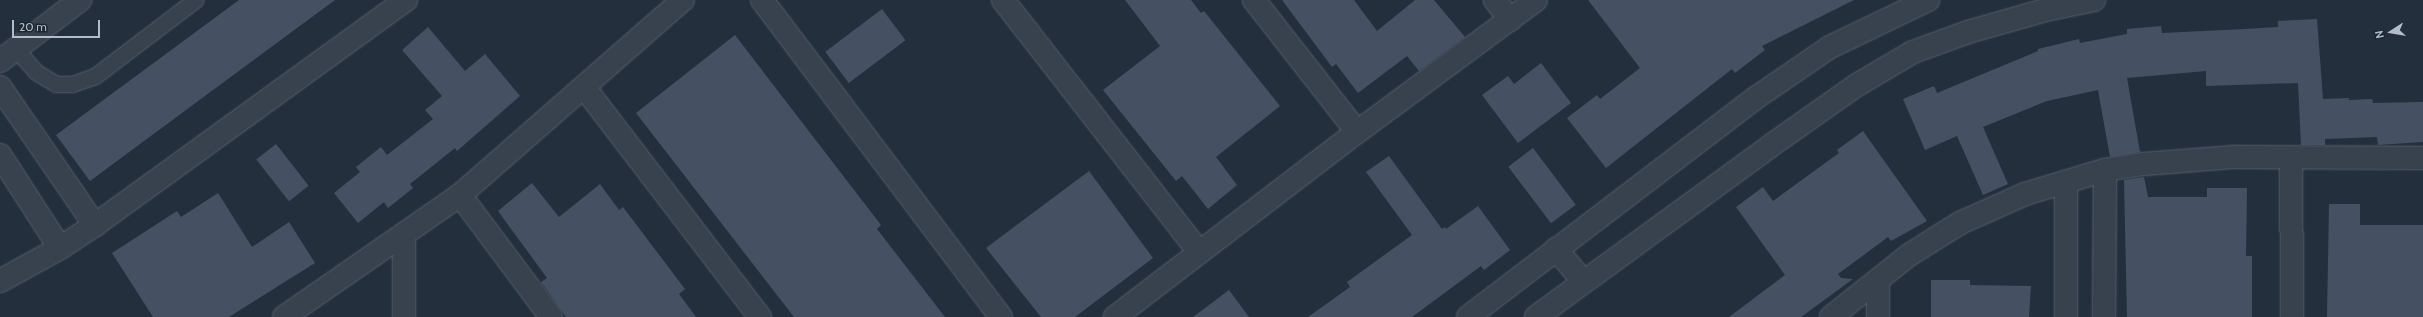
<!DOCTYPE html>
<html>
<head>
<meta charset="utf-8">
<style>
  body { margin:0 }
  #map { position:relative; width:2423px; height:317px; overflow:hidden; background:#242f3e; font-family:Cabin,sans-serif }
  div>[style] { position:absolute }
  .building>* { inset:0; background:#455162; transform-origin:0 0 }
  .roads { filter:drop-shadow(0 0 1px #565f6c) drop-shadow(0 0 1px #565f6c) }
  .service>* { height:15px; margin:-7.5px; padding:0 7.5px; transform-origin:7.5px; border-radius:7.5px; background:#38414e }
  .minor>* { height:22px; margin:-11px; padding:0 11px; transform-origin:11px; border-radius:11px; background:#38414e }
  span { translate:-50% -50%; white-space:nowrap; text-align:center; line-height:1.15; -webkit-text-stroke:4px #1d2633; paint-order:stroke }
  .north { position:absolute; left:2371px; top:12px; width:40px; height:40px; -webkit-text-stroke:3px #1d2633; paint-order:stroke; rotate:258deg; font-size:11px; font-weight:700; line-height:16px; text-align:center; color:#b4bcc9 }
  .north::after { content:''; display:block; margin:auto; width:14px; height:18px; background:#b4bcc9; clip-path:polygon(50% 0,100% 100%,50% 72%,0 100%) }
  .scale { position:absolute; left:12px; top:20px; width:88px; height:18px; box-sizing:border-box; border:2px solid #b4bcc9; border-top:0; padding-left:5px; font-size:12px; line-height:14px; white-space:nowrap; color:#b4bcc9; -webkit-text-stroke:3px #1d2633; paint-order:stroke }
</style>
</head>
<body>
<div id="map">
  <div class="building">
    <div style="clip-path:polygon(239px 0,335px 0,90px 181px,56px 135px)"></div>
    <div style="clip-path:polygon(1125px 0,1191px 0,1201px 13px,1204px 11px,1280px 106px,1216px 157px,1237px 185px,1208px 209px,1182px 176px,1176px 181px,1103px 90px,1160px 46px)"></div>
    <div style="clip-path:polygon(1282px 0,1354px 0,1377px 31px,1415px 0,1434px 0,1465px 37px,1419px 71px,1407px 56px,1358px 93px,1336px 64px,1332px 67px)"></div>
    <div style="clip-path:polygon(1588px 0,1854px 0,1762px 46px,1765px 50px,1735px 73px,1732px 69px,1606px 168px,1567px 118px,1597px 95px,1600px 99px,1640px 68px)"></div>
    <div style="left:882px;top:9px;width:39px;height:71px;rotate:53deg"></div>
    <div style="clip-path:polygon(2317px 19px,2323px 99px,2349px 98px,2349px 100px,2372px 99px,2373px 103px,2423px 102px,2423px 142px,2378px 145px,2377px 137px,2325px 139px,2325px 145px,2301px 145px,2298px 83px,2206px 86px,2206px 71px,2127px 78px,2140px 152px,2110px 157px,2098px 90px,2047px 101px,1983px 127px,2008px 184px,1983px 195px,1957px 136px,1925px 150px,1903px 99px,1934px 86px,1937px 93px,2038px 51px,2038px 49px,2079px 39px,2080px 43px,2127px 34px,2127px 29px,2161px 26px,2162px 33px,2245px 29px,2278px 27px,2278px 21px)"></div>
    <div style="clip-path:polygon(428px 27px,465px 71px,485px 54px,520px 96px,457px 151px,455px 148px,410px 184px,413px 188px,388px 208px,384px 202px,358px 223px,334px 193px,360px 172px,356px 167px,381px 147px,387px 155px,433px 119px,425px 110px,442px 96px,402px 50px)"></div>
    <div style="clip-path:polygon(735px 35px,881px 225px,877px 229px,945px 317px,794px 317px,636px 113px)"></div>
    <div style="clip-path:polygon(1541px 63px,1571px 103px,1518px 143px,1482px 95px,1508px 76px,1514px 84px)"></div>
    <div style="clip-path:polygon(1863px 131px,1927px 221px,1891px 241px,1888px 237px,1838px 274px,1841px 278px,1853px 279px,1801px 317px,1729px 317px,1785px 275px,1736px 207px,1763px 187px,1773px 201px,1839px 153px,1837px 150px)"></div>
    <div style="left:276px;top:144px;width:53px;height:25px;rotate:52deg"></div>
    <div style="left:1533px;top:148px;width:71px;height:31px;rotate:53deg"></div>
    <div style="clip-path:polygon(1389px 156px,1442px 229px,1445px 227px,1446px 229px,1478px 206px,1510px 250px,1484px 270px,1481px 266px,1412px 317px,1308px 317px,1350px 287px,1347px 282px,1412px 235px,1366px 172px)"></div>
    <div style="clip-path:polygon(1089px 171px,1153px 258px,1075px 317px,1041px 317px,986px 248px)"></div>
    <div style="clip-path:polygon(2144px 177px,2148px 197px,2207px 197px,2207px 188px,2247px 188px,2246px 256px,2252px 256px,2252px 317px,2127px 317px,2124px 180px)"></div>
    <div style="clip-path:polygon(532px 183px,559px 217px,600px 184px,619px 210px,623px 207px,685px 289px,679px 294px,696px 317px,566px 317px,541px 282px,547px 278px,498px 211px)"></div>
    <div style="clip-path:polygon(218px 193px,252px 247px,289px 222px,315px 263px,229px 317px,153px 317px,112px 253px,177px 211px,181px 217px)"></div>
    <div style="clip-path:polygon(2329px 204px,2360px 204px,2360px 225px,2423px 225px,2423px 317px,2327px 317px)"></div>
    <div style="clip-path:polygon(1931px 280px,1970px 280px,1970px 285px,2031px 286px,2029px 317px,1931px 317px)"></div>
    <div style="clip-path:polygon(1229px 290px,1249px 317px,1193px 317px)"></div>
  </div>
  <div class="roads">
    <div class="service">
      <div style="left:16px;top:49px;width:30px;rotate:49deg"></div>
      <div style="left:36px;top:72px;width:23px;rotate:31deg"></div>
      <div style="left:56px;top:84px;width:16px"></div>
      <div style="left:72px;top:84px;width:24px;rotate:-19deg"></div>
      <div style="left:95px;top:76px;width:126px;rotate:-37.2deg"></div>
    </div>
    <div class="minor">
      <div style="left:762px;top:0;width:397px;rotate:53deg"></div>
      <div style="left:1003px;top:0;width:319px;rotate:52.1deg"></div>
      <div style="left:1254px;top:0;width:167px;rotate:52deg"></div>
      <div style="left:1495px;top:0;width:25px;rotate:53deg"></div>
      <div style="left:0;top:61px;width:101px;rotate:-37.3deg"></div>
      <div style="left:0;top:87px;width:168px;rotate:55.5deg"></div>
      <div style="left:584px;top:87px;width:290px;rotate:52.6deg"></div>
      <div style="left:0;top:155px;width:111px;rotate:57.2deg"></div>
      <div style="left:2291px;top:159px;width:158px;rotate:89.6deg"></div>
      <div style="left:460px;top:195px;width:152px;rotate:53.3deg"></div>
      <div style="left:404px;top:234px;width:83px;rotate:90deg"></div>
      <div style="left:1556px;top:249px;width:42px;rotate:49.8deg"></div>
      <div style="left:0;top:281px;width:68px;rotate:-28.8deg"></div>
      <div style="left:60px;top:248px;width:42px;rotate:-33.3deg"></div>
      <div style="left:95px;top:225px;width:384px;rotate:-35.9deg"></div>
      <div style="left:1878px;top:281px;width:36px;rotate:90deg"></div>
      <div style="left:284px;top:317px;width:214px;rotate:-34.7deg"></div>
      <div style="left:460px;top:195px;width:296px;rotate:-41.2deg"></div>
      <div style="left:1115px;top:317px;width:305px;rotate:-37.4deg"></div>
      <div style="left:1357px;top:132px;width:222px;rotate:-36.4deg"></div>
      <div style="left:1468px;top:317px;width:363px;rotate:-37.3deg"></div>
      <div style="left:1757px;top:97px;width:88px;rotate:-34.4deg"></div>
      <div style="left:1830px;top:47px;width:109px;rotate:-25.6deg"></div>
      <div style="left:1536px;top:317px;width:293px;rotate:-36.1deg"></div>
      <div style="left:1773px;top:144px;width:103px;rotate:-35.1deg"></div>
      <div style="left:1857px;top:85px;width:65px;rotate:-30.5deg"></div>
      <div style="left:1913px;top:52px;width:59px;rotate:-20deg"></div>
      <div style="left:1968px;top:32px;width:80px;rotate:-15.9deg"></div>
      <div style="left:2045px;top:10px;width:50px;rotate:-11.5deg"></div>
      <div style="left:1831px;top:317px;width:100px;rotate:-38.5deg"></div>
      <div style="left:1909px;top:255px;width:60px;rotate:-32.1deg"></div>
      <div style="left:1960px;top:223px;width:71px;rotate:-24deg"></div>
      <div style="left:2025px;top:194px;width:84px;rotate:-16.7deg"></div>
      <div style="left:2105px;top:170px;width:39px;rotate:-9deg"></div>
      <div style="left:2144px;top:164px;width:88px;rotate:-4.5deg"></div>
      <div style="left:2232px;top:157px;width:191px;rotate:0.3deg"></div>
      <div style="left:2066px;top:317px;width:134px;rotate:-90deg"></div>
      <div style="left:2104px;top:317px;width:147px;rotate:-89.6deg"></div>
    </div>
  </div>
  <div class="north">N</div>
  <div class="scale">20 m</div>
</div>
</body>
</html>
